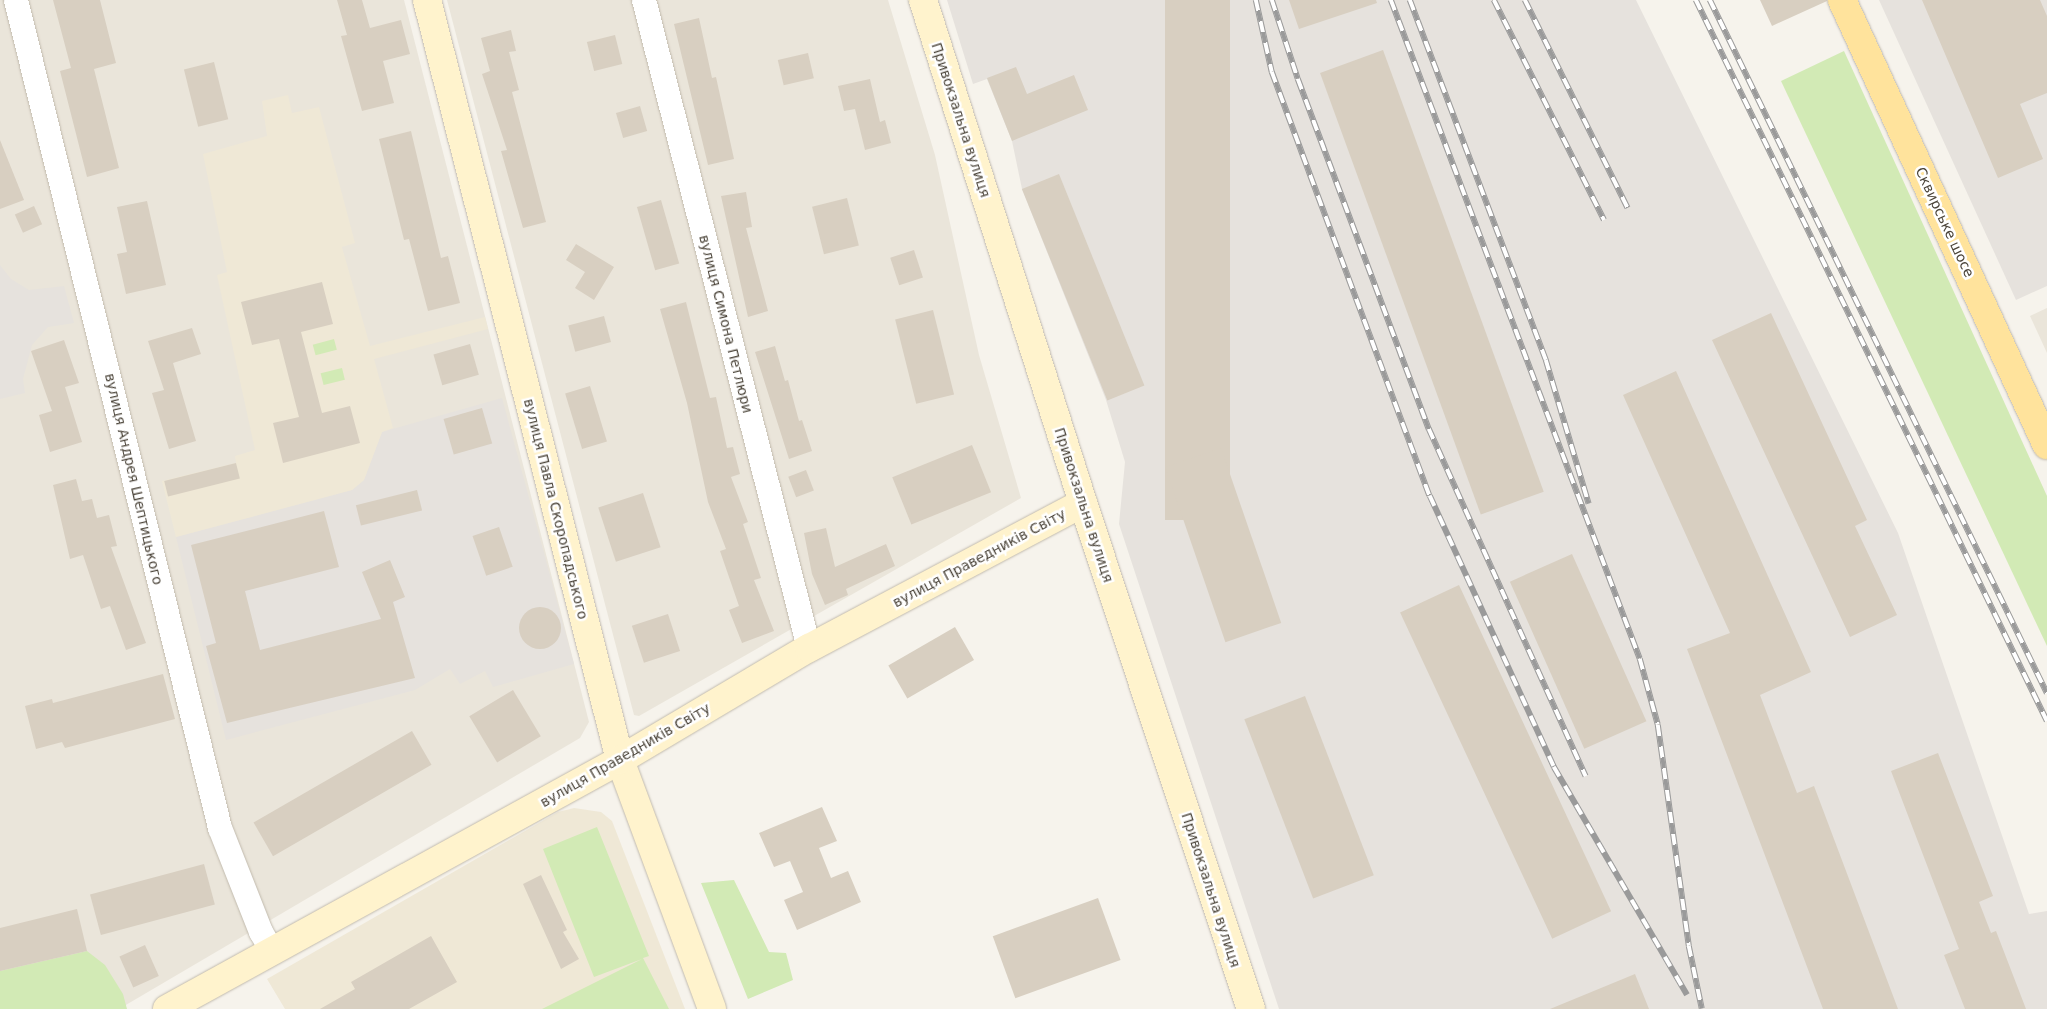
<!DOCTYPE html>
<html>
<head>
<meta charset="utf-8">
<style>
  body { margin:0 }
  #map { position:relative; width:2047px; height:1009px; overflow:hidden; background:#f6f3ec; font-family:"DejaVu Sans",sans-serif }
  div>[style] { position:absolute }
  .residential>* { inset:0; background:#eae5da }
  .industrial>* { inset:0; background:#e6e2dd }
  .education>* { inset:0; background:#efe8d6 }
  .green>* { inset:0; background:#d2eab5; transform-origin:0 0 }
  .building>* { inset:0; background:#d8cfc1; transform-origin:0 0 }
  .round { border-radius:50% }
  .roads { filter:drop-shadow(0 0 1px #c2bbae) drop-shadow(0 0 1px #c2bbae) }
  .street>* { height:24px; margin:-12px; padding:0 12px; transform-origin:12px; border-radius:12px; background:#fff }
  .secondary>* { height:28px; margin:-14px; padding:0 14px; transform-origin:14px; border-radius:14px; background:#fff3cd }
  .primary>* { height:28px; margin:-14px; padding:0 14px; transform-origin:14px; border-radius:14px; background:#ffe39c }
  .rail>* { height:5.5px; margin-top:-2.75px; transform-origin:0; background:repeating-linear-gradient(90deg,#fff 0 11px,#9a9a9a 0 22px); box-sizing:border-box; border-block:1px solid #9a9a9a }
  span { translate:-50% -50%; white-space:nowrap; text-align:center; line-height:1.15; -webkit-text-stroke:5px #fff; paint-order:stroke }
  .street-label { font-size:14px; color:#4b4439 }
</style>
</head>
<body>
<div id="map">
  <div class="residential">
    <div style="clip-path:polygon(0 0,404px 0,589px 722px,580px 738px,119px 1009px,0 1009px)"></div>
    <div style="clip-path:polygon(447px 0,888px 0,935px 155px,979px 355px,1021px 498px,639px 716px,634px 715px)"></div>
    <div style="clip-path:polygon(2047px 308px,2047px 353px,2030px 316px)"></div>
  </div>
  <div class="industrial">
    <div style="clip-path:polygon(947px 0,1636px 0,1898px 533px,2029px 914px,2047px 911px,2047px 1009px,1279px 1009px,1119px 524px,1125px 462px,1106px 400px,1022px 189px,1012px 141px,987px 79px,973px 84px)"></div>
    <div style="clip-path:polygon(1879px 0,2047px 0,2047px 286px,2016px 300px)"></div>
    <div style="clip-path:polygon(0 265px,11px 279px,29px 290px,64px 286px,74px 323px,48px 327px,32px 345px,23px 379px,25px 393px,0 399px)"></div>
    <div style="clip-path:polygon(502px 398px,574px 664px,493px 687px,485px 671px,460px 684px,450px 669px,415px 690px,226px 740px,176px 537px,352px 490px,364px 480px,382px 432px)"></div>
  </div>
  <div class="education">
    <div style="clip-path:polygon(288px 95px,292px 113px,319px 107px,355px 243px,342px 247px,370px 346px,485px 317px,488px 329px,374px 359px,393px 428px,382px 432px,364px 480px,352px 490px,176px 537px,162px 481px,236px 463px,235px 456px,255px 450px,217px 275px,227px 272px,203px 154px,267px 136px,262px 101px)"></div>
    <div style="clip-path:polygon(574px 808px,601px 812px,612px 821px,685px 1009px,285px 1009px,267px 979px,558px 812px)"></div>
  </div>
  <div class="green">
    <div style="clip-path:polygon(1844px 51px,2047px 496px,2047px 646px,1781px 81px)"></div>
    <div style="left:334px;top:339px;width:11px;height:22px;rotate:75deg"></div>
    <div style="left:342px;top:368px;width:12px;height:22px;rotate:76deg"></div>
    <div style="clip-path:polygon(597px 827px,649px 956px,643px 958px,669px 1009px,542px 1009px,642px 959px,594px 977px,543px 849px)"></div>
    <div style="clip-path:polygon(734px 880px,769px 952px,786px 953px,793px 980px,748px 999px,701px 883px)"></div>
    <div style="clip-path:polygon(87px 951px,105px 965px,123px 994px,127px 1009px,0 1009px,0 971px)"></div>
  </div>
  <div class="building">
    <div style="clip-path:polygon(53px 0,100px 0,116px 63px,94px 69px,119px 168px,87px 177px,60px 71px,71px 68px)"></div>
    <div style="clip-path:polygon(337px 0,362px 0,370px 28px,401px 20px,410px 54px,383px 61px,394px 103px,362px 111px,341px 36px,347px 35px)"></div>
    <div style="left:1165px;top:0;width:65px;height:520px"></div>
    <div style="clip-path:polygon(1289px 0,1376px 0,1377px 3px,1299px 29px)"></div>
    <div style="clip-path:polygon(1760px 0,1827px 0,1827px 1px,1772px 26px)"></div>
    <div style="clip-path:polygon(1922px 0,2040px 0,2047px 16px,2047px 93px,2020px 104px,2043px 159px,1998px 178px)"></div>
    <div style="clip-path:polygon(699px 18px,712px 78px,716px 77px,734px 159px,708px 165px,674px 24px)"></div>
    <div style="clip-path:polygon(511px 30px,516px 51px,509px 52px,519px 90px,512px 92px,546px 222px,523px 228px,501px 151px,507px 150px,482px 74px,490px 71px,481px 38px)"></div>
    <div style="left:615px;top:35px;width:30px;height:29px;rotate:76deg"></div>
    <div style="left:1383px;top:50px;width:470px;height:67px;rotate:70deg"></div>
    <div style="left:808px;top:53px;width:26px;height:31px;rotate:77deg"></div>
    <div style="left:214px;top:62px;width:59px;height:31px;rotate:76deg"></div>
    <div style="clip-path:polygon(1016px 67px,1027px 94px,1074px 75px,1088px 110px,1012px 141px,987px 78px)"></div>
    <div style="clip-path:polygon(870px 79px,880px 122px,885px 120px,891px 143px,865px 150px,855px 109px,844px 111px,838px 86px)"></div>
    <div style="left:640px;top:106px;width:26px;height:25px;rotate:74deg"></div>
    <div style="clip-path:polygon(411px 131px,441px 258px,448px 256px,460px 303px,428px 311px,409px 239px,404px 240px,379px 139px)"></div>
    <div style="clip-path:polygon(0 140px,24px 200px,0 209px)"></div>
    <div style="left:1059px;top:174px;width:228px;height:40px;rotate:68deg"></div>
    <div style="clip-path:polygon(746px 192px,752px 227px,746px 228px,768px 311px,748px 317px,721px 196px)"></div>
    <div style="left:847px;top:198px;width:49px;height:36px;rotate:76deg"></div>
    <div style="left:661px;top:200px;width:66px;height:25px;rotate:74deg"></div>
    <div style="clip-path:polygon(147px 201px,166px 285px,126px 294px,117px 254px,127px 252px,117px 207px)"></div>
    <div style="left:34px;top:206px;width:20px;height:21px;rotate:66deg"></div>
    <div style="clip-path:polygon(576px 244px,614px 267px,594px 300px,575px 288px,585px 272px,566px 260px)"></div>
    <div style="left:914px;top:250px;width:29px;height:25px;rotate:72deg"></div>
    <div style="clip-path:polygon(322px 282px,333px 324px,301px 332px,322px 413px,350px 406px,360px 443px,283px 463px,273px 423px,299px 417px,279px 339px,252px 345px,241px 302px)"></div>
    <div style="clip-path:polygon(686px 302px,710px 398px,716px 397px,727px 448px,733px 447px,740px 474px,731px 477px,748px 522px,743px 524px,761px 578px,754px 580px,774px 631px,742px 643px,729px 610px,739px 606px,720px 551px,726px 549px,708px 502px,687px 403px,660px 309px)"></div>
    <div style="left:933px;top:310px;width:87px;height:39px;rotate:76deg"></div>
    <div style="clip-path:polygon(1771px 313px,1867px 520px,1855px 526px,1897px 615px,1850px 637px,1712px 340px)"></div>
    <div style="left:604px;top:316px;width:27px;height:37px;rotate:75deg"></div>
    <div style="clip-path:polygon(192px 328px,201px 354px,173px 363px,196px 441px,169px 449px,152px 393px,164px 390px,148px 341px)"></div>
    <div style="clip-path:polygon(64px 340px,79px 383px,65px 387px,82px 442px,50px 452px,39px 415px,52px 411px,31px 351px)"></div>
    <div style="left:470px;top:344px;width:32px;height:38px;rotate:74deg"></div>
    <div style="clip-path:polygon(775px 346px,785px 381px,788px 380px,799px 421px,802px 420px,812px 451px,789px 459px,755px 352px)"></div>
    <div style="clip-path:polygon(1676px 371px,1811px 672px,1760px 695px,1797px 793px,1814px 786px,1898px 1009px,1823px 1009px,1687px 649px,1730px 633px,1623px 395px)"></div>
    <div style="left:590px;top:386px;width:58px;height:26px;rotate:73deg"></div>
    <div style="left:482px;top:408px;width:37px;height:40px;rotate:74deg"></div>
    <div style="left:972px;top:445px;width:51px;height:86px;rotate:68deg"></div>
    <div style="left:1221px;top:448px;width:185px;height:59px;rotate:71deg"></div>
    <div style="left:236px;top:463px;width:16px;height:74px;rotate:76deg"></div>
    <div style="left:806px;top:470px;width:22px;height:19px;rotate:69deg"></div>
    <div style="clip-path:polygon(76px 479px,82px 501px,92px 499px,97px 518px,109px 515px,117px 546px,111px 547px,146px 643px,126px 650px,110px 606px,101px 609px,83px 555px,70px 559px,53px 485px)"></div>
    <div style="left:417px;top:490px;width:21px;height:63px;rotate:76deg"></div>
    <div style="left:643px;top:493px;width:57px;height:47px;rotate:72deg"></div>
    <div style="clip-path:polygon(324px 511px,339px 567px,245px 591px,260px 650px,381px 619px,362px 572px,390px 560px,405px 597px,393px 602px,415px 678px,227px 723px,206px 646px,216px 643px,191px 545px)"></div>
    <div style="left:499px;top:527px;width:42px;height:28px;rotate:71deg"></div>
    <div style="clip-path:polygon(826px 528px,835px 567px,886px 544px,895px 566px,846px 589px,848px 595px,825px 605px,812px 574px,804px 533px)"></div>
    <div style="left:1572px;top:554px;width:183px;height:68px;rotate:66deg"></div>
    <div style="left:1459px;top:585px;width:360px;height:65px;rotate:65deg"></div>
    <div class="round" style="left:519px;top:607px;width:42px;height:42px"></div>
    <div style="left:668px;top:614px;width:39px;height:38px;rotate:72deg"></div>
    <div style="left:955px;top:627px;width:38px;height:77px;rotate:60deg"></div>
    <div style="clip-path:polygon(163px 674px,175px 719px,65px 748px,62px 742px,36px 749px,25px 706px,52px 699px,53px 703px)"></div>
    <div style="left:513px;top:690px;width:54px;height:51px;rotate:59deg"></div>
    <div style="left:1305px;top:696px;width:192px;height:65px;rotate:69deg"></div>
    <div style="left:412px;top:731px;width:39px;height:183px;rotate:60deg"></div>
    <div style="clip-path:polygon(1938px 753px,1993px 896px,1979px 902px,1991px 933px,1996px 931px,2026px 1009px,1965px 1009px,1944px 955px,1959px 949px,1891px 771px)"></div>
    <div style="clip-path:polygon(822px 807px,837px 841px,819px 848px,831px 878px,848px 871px,861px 902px,797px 930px,784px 900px,803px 892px,790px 861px,774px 867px,759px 833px)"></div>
    <div style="left:204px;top:864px;width:42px;height:118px;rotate:75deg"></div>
    <div style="clip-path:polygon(541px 875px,567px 930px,563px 932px,579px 959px,561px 969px,523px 884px)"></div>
    <div style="left:1098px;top:898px;width:66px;height:112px;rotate:70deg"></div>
    <div style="clip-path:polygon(77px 909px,87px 951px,0 971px,0 928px)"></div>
    <div style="clip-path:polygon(431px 936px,457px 982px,409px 1009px,320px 1009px,355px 989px,351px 982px)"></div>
    <div style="left:145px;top:945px;width:34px;height:28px;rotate:66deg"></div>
    <div style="clip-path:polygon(1635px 974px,1649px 1009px,1550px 1009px)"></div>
  </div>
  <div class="roads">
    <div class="street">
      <div style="left:16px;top:0;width:853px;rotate:76.16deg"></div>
      <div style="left:220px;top:828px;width:112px;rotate:68.5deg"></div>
      <div style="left:261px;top:932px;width:22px;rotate:60deg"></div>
      <div style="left:644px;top:0;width:669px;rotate:75.71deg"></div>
    </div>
    <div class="secondary">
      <div style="left:427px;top:0;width:784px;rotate:75.75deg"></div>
      <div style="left:620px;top:760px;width:265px;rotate:69.7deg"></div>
      <div style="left:923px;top:0;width:528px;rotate:72.35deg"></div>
      <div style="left:1083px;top:503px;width:533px;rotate:71.63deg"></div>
      <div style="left:167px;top:1009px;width:517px;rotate:-28.8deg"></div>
      <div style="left:620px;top:760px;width:220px;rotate:-30.7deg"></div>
      <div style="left:809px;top:648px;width:310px;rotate:-27.9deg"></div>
    </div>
    <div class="primary">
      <div style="left:1842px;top:0;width:490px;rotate:65.3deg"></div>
    </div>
  </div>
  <div class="rail">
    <div style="left:1256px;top:0;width:74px;rotate:77.5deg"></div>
    <div style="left:1272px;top:72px;width:452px;rotate:69.6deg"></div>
    <div style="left:1430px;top:496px;width:298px;rotate:65.4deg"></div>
    <div style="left:1554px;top:767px;width:264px;rotate:59.7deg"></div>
    <div style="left:1272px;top:0;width:83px;rotate:71.8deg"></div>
    <div style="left:1298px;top:79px;width:374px;rotate:69.5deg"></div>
    <div style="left:1429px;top:429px;width:381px;rotate:65.7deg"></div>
    <div style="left:1391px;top:0;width:704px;rotate:69.3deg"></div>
    <div style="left:1640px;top:659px;width:68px;rotate:74.7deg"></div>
    <div style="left:1658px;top:725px;width:223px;rotate:82deg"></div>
    <div style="left:1689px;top:946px;width:64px;rotate:78.3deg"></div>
    <div style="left:1410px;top:0;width:385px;rotate:69.3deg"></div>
    <div style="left:1546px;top:360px;width:150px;rotate:73.4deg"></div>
    <div style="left:1494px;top:0;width:246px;rotate:63.4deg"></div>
    <div style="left:1525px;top:0;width:232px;rotate:63.7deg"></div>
    <div style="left:1696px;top:0;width:802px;rotate:64.04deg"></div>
    <div style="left:1710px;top:0;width:771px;rotate:64.07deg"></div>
  </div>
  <div class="street-label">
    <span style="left:961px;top:120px;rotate:72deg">Привокзальна вулиця</span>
    <span style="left:1945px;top:222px;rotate:65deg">Сквирське шосе</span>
    <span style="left:726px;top:324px;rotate:76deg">вулиця Симона Петлюри</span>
    <span style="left:134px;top:479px;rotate:77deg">вулиця Андрея Шептицького</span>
    <span style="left:1084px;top:505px;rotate:72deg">Привокзальна вулиця</span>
    <span style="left:556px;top:509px;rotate:76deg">вулиця Павла Скоропадського</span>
    <span style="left:979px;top:558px;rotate:-28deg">вулиця Праведників Світу</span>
    <span style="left:625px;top:755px;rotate:-30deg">вулиця Праведників Світу</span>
    <span style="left:1211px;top:890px;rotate:72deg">Привокзальна вулиця</span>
  </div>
</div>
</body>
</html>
